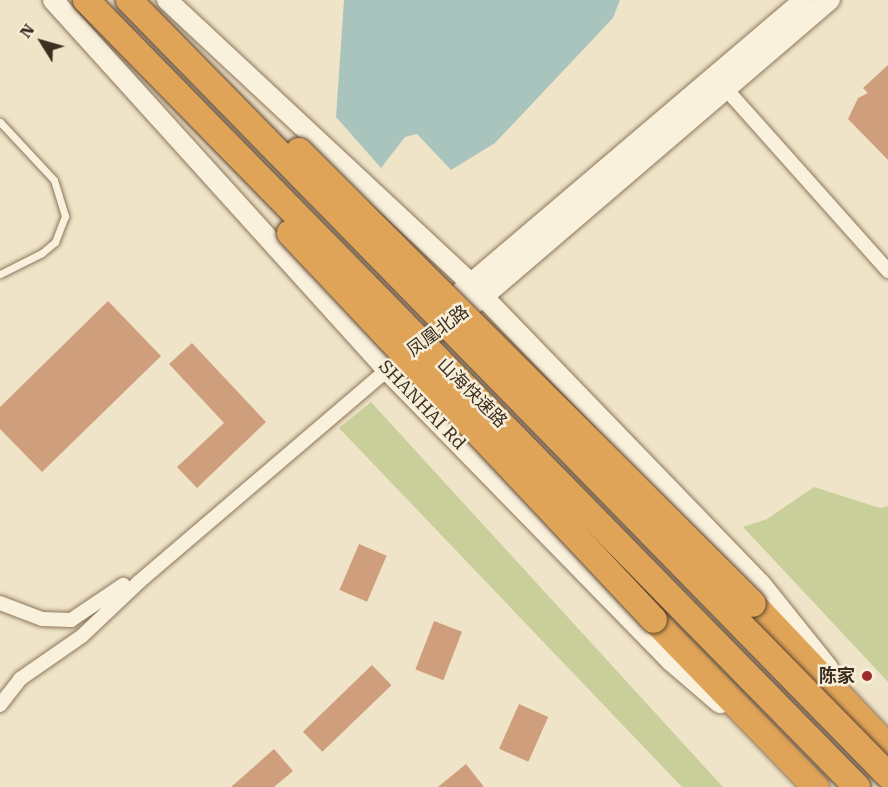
<!DOCTYPE html>
<html>
<head>
<meta charset="utf-8">
<style>
  body { margin:0 }
  #map { position:relative; width:888px; height:787px; overflow:hidden; background:#f0e4c8; font-family:"Roboto Serif","Noto Sans SC",serif }
  div>[style] { position:absolute }
  .green>* { inset:0; background:#c9cf9b }
  .water>* { inset:0; background:#a9c4bc }
  .building>* { inset:0; background:#cf9f7d; transform-origin:0 0 }
  .roads { filter:drop-shadow(0 0 2px #8d765c) drop-shadow(0 0 2px #8d765c) }
  .lane>* { height:7px; margin:-3.5px; padding:0 3.5px; transform-origin:3.5px; border-radius:3.5px; background:#faf1dc }
  .street>* { height:14px; margin:-7px; padding:0 7px; transform-origin:7px; border-radius:7px; background:#faf1dc }
  .secondary>* { height:20px; margin:-10px; padding:0 10px; transform-origin:10px; border-radius:10px; background:#faf1dc }
  .highway>* { height:26px; margin:-13px; padding:0 13px; transform-origin:13px; border-radius:13px; background:#e0a458 }
  .bridges { filter:drop-shadow(0 0 2px #5b4430) drop-shadow(0 0 2px #5b4430) }
  .highway-bridge>* { height:26px; margin:-13px; padding:0 13px; transform-origin:13px; border-radius:13px; background:#e0a458 }
  .dots>* { width:16px; height:16px; translate:-50% -50%; box-sizing:border-box; border:3px solid #f7eed8; border-radius:50% }
  span { translate:-50% -50%; white-space:nowrap; text-align:center; line-height:1.15; -webkit-text-stroke:5px #f7eed8; paint-order:stroke }
  .street-label { font-size:18px; color:#3d2e20 }
  .poi-label { font-size:18px; color:#3d2e20; font-weight:700 }
  .right { translate:-100% -50%; text-align:right }
  .north { position:absolute; left:12px; top:12px; width:60px; height:60px; -webkit-text-stroke:4px #f7eed8; paint-order:stroke; rotate:307deg; font-size:16px; font-weight:700; line-height:24px; text-align:center; color:#3d2e20 }
  .north::after { content:''; display:block; margin:auto; width:21px; height:27px; background:#3d2e20; clip-path:polygon(50% 0,100% 100%,50% 72%,0 100%) }
</style>
</head>
<body>
<div id="map">
  <div class="green">
    <div style="clip-path:polygon(371px 402px,723px 787px,682px 787px,339px 428px)"></div>
    <div style="clip-path:polygon(814px 487px,880px 508px,888px 506px,888px 682px,743px 527px,767px 519px)"></div>
  </div>
  <div class="water">
    <div style="clip-path:polygon(344px 0,620px 0,613px 18px,495px 143px,451px 170px,417px 134px,405px 137px,381px 168px,336px 117px)"></div>
  </div>
  <div class="building">
    <div style="clip-path:polygon(888px 65px,888px 160px,848px 119px,858px 98px,868px 93px,863px 88px)"></div>
    <div style="clip-path:polygon(108px 301px,161px 356px,42px 472px,0 429px,0 407px)"></div>
    <div style="clip-path:polygon(192px 343px,266px 422px,197px 488px,177px 467px,224px 423px,169px 364px)"></div>
    <div style="left:359px;top:544px;width:30px;height:50px;rotate:23deg"></div>
    <div style="left:434px;top:621px;width:30px;height:52px;rotate:21deg"></div>
    <div style="left:372px;top:665px;width:28px;height:96px;rotate:46deg"></div>
    <div style="left:519px;top:704px;width:32px;height:49px;rotate:24deg"></div>
    <div style="clip-path:polygon(274px 749px,293px 771px,274px 787px,231px 787px)"></div>
    <div style="clip-path:polygon(466px 764px,484px 787px,438px 787px)"></div>
  </div>
  <div class="roads">
    <div class="lane">
      <div style="left:0;top:122px;width:79px;rotate:47deg"></div>
      <div style="left:54px;top:180px;width:38px;rotate:73deg"></div>
      <div style="left:65px;top:216px;width:28px;rotate:111deg"></div>
      <div style="left:55px;top:242px;width:17px;rotate:140deg"></div>
      <div style="left:42px;top:253px;width:47px;rotate:153.4deg"></div>
    </div>
    <div class="street">
      <div style="left:726px;top:89px;width:244px;rotate:48.3deg"></div>
      <div style="left:0;top:603px;width:45px;rotate:20.9deg"></div>
      <div style="left:42px;top:619px;width:29px;rotate:2deg"></div>
      <div style="left:71px;top:620px;width:63px;rotate:-33.9deg"></div>
      <div style="left:0;top:705px;width:33px;rotate:-52deg"></div>
      <div style="left:20px;top:679px;width:75px;rotate:-34.7deg"></div>
      <div style="left:82px;top:636px;width:80px;rotate:-43.5deg"></div>
      <div style="left:140px;top:581px;width:325px;rotate:-40.5deg"></div>
    </div>
    <div class="secondary">
      <div style="left:53px;top:0;width:498px;rotate:47.9deg"></div>
      <div style="left:387px;top:370px;width:407px;rotate:45.7deg"></div>
      <div style="left:671px;top:661px;width:65px;rotate:40.6deg"></div>
      <div style="left:167px;top:0;width:415px;rotate:43deg"></div>
      <div style="left:470px;top:283px;width:417px;rotate:46deg"></div>
      <div style="left:760px;top:583px;width:109px;rotate:51.3deg"></div>
      <div style="left:461px;top:292px;width:450px;rotate:-40.4deg"></div>
      <div style="left:411px;top:352px;width:91px;rotate:-37.4deg"></div>
      <div style="left:483px;top:297px;width:457px;rotate:-40.6deg"></div>
    </div>
    <div class="highway">
      <div style="left:753px;top:604px;width:197px;rotate:46.6deg"></div>
      <div style="left:654px;top:620px;width:233px;rotate:45.9deg"></div>
    </div>
  </div>
  <div class="bridges">
    <div class="highway-bridge">
      <div style="left:86px;top:0;width:1102px;rotate:45.59deg"></div>
      <div style="left:129px;top:0;width:1085px;rotate:45.6deg"></div>
      <div style="left:299px;top:151px;width:641px;rotate:44.94deg"></div>
      <div style="left:290px;top:233px;width:531px;rotate:46.75deg"></div>
    </div>
  </div>
  <div class="dots">
    <div style="left:867px;top:676px;background:#9e2a2b"></div>
  </div>
  <div class="street-label">
    <span style="left:438px;top:331px;rotate:-37deg">凤凰北路</span>
    <span style="left:472px;top:393px;rotate:45deg">山海快速路</span>
    <span style="left:422px;top:405px;rotate:46deg">SHANHAI Rd</span>
  </div>
  <div class="poi-label">
    <span class="right" style="left:855px;top:676px">陈家</span>
  </div>
  <div class="north">N</div>
</div>
</body>
</html>
